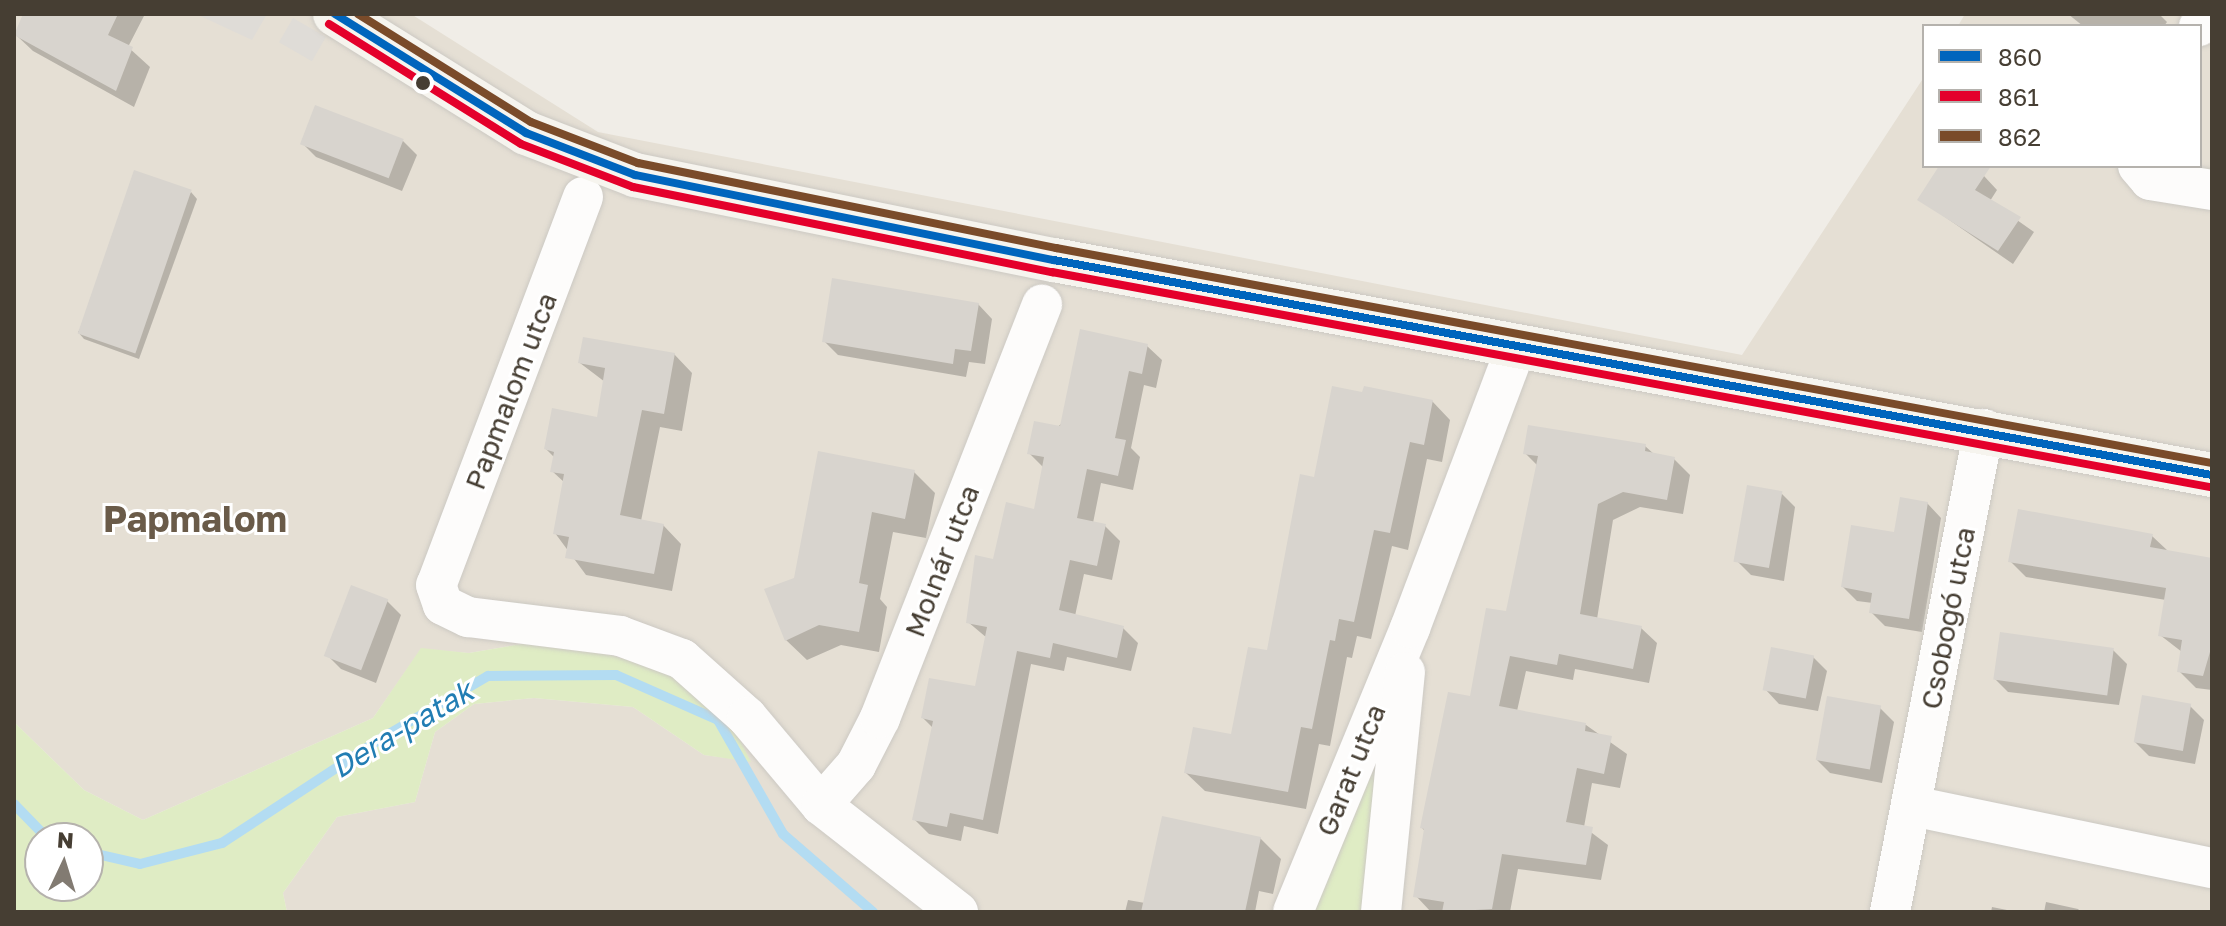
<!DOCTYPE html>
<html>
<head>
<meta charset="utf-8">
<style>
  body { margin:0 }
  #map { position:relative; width:2226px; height:926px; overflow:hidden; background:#f0ede7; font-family:"Golos Text",sans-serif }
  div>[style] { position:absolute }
  .residential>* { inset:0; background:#e5dfd4 }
  .green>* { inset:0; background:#dfecc4 }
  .parking>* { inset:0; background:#dfdcd7; transform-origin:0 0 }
  .shadow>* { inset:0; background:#0003 }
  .stream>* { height:10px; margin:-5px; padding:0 5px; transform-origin:5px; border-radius:5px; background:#b3dcf2 }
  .building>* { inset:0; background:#d8d4ce; transform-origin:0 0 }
  .roads { filter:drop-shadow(0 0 2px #ccc9c3) drop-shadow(0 0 2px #ccc9c3) }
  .minor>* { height:40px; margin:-20px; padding:0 20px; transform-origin:20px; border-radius:20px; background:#fdfcfb }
  .secondary>* { height:44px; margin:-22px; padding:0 22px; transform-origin:22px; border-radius:22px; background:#f6f4ee }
  .bus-1>* { height:8px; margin:-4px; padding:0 4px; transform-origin:4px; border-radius:4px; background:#0065bd }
  .bus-2>* { height:8px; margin:-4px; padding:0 4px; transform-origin:4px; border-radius:4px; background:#e4002b }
  .bus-3>* { height:8px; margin:-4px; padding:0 4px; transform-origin:4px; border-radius:4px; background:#7a4b2a }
  .dots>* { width:22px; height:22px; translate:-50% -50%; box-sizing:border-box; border:4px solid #fff; border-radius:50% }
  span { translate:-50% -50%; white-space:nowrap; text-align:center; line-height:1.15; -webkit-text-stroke:6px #fff; paint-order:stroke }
  .street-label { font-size:28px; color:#463e33 }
  .water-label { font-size:30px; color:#217db3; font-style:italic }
  .district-label { font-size:36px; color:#6a5b49; font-weight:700 }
  .frame { position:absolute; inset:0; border:16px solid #463e33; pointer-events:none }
  .legend { position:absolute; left:1922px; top:24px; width:280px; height:144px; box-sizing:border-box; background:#fff; border:2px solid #b5b2ad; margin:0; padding:10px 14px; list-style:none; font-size:24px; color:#463e33 }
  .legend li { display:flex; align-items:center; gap:16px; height:40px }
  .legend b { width:40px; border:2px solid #b5b2ad }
  .north { position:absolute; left:24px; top:822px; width:80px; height:80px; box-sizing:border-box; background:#fff; border:2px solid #b5b2ad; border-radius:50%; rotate:4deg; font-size:22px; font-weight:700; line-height:32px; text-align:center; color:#463e33 }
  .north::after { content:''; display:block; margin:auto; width:28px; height:36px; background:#827b72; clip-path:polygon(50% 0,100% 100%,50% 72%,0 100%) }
</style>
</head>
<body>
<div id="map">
  <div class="residential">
    <div style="clip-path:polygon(14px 14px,411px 14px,598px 132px,1742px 355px,1924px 77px,1924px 166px,2200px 166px,2200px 26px,1958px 26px,1965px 14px,2212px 14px,2212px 912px,287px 912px,283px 893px,337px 817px,415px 802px,435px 732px,474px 704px,534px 698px,633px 707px,704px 755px,750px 761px,527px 643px,469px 653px,421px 649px,373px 718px,143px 820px,84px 790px,14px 722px)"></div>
  </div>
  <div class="green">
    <div style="clip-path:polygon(evenodd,527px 643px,598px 652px,685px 675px,730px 720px,751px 762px,704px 755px,633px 707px,534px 698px,474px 704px,435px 732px,415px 802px,337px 817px,283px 893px,287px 912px,14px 912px,14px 722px,84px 790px,143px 820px,373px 718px,421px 648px,469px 653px,527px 643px,40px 838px,88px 838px,88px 886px,40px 886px,40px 838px)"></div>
    <div style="clip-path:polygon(1387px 718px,1368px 912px,1312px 912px)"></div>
  </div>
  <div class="parking">
    <div style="clip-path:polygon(196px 14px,267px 14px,252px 40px)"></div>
    <div style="left:293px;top:18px;width:38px;height:28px;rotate:30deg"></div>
  </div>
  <div class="shadow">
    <div style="clip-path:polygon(26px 14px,145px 14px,128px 47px,150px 67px,134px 107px,33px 51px,15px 34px)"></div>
    <div style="clip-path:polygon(2068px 14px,2159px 14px,2167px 22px,2164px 26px,2083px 26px)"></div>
    <div style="clip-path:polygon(403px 141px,417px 155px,402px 191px,316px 157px,302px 143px)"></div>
    <div style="clip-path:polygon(1941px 166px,1968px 166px,1984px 176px,1997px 190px,1990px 201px,2034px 232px,2013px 264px,1919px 199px)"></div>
    <div style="clip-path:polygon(191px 192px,197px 199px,139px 359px,84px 339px,78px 332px)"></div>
    <div style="clip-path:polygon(978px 304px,992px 319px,985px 364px,969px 362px,966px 377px,838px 355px,824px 341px)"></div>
    <div style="clip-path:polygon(1147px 346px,1162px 360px,1156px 388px,1144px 385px,1131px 448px,1140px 457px,1133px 490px,1101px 483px,1093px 523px,1105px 526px,1120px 541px,1112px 580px,1084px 574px,1075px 616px,1123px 628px,1138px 643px,1131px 671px,1067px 657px,1064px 671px,1031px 664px,998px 834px,964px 826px,961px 841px,929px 834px,914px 819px,933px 728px,923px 718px,976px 689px,987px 638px,968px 622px,995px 561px,1036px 511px,1044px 468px,1029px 453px)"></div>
    <div style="clip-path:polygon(674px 354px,692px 373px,682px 431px,660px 427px,641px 521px,663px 525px,681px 544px,672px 591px,586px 575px,555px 533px,565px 483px,552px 471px,555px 458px,546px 449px,598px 419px,605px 382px,580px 363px)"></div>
    <div style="clip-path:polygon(1432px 401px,1450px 420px,1442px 462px,1427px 459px,1408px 550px,1392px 546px,1371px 639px,1357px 636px,1352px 658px,1347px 657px,1330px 746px,1319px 744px,1306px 809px,1205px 791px,1186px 773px,1233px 736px,1268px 652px,1315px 479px)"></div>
    <div style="clip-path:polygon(1645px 446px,1655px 455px,1674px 459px,1690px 475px,1683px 514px,1640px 507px,1613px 520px,1597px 619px,1641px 628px,1657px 643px,1649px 683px,1575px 669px,1573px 680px,1526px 671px,1517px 711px,1586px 725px,1627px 754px,1620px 788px,1592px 783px,1584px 827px,1608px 845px,1601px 880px,1518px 869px,1510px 912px,1431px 912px,1416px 896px,1426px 832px,1422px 828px,1507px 614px,1538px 466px,1525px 453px)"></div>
    <div style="clip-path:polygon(914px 472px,935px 493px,926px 538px,893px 532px,880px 599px,887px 607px,879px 652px,841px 645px,807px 660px,786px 640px,795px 579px)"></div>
    <div style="clip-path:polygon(1781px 493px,1795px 507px,1784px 581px,1751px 575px,1737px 561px)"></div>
    <div style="clip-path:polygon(1927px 503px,1941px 518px,1922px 632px,1885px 626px,1871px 612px,1873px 603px,1857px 601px,1843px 587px)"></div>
    <div style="clip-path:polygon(2152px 536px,2168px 551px,2212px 560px,2212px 690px,2196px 688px,2180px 672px,2182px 652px,2160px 635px,2166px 600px,2026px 577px,2010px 561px)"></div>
    <div style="clip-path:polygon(387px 601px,401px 615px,376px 683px,341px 669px,327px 655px)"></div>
    <div style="clip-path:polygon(2113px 650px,2127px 664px,2119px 705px,2008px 692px,1994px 678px)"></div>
    <div style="clip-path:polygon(1813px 657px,1827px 671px,1818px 711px,1779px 704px,1765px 689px)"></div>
    <div style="clip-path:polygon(2190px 706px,2204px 720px,2195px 764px,2149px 756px,2135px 742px)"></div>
    <div style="clip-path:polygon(1880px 708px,1894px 722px,1882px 783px,1830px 773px,1816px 759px)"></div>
    <div style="clip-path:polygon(1260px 838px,1281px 859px,1273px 894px,1259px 891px,1255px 912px,1125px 912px,1128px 900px,1145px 903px)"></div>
    <div style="clip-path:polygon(2046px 902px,2078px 909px,2081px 912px,2044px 912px)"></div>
    <div style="clip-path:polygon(1992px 907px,2017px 912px,1991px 912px)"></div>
  </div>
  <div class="stream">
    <div style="left:14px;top:804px;width:47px;rotate:45.9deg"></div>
    <div style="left:88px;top:852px;width:53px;rotate:13deg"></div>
    <div style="left:140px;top:864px;width:85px;rotate:-14.4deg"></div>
    <div style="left:222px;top:843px;width:186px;rotate:-33.3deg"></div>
    <div style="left:377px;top:741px;width:129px;rotate:-30.4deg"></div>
    <div style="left:488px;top:676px;width:128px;rotate:-0.4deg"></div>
    <div style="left:616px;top:675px;width:111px;rotate:23.8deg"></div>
    <div style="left:718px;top:720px;width:131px;rotate:60.3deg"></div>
    <div style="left:783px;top:834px;width:119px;rotate:40.9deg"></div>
  </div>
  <div class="building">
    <div style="clip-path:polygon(23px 14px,118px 14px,108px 35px,133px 47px,116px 91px,14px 35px)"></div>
    <div style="left:315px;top:105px;width:95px;height:42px;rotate:21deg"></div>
    <div style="clip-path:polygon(1939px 166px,1991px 166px,1975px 190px,2021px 217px,1998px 251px,1917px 200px)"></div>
    <div style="left:134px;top:170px;width:61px;height:173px;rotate:19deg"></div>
    <div style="clip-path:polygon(832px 278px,979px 303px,971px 351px,955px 349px,953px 364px,822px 342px)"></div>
    <div style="clip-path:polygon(1080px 329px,1148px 344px,1142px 374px,1129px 371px,1115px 438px,1126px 440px,1118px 476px,1087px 469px,1077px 518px,1106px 524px,1097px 566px,1070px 560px,1059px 610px,1124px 626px,1117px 658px,1053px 643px,1050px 658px,1017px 651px,983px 820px,950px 813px,947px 827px,912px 820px,933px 721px,921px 718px,929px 678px,975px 686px,987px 627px,966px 623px,975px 555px,993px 559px,1006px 502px,1034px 509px,1044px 457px,1027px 454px,1034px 421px,1060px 426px)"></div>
    <div style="clip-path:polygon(583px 337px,675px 353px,664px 414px,642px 410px,620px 515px,664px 524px,654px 574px,565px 558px,569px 537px,553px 534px,564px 474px,550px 472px,554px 452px,544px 449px,552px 408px,597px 417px,605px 368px,578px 363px)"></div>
    <div style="clip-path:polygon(1332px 386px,1362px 392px,1364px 386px,1433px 400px,1424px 445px,1410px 442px,1390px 533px,1374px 530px,1354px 622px,1339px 619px,1335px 641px,1330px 640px,1312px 729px,1301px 727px,1288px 792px,1184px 773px,1193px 727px,1231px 734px,1248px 647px,1267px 650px,1300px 474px,1314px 477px)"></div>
    <div style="clip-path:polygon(1528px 425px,1646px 444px,1645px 451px,1675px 457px,1667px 500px,1623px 492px,1598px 504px,1580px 614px,1642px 626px,1633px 669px,1559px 654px,1557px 665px,1510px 656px,1499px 706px,1586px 723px,1585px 731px,1612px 736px,1604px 774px,1577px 768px,1566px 822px,1593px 827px,1586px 865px,1502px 854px,1492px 909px,1442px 912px,1444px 902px,1413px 897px,1424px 829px,1420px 828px,1448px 692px,1470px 696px,1486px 608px,1506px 611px,1538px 456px,1523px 454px)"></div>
    <div style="clip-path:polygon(818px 451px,915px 470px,905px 519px,872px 512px,859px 583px,868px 585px,859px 632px,819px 625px,785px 641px,764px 589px,794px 578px)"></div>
    <div style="left:1747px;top:485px;width:36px;height:78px;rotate:10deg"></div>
    <div style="clip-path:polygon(1900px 497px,1928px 502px,1909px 619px,1869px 613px,1872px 593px,1841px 587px,1851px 525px,1894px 532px)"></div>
    <div style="clip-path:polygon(2018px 509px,2153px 534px,2150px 547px,2212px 558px,2212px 645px,2203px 676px,2177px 672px,2182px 640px,2158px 636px,2166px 588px,2008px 562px)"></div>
    <div style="left:351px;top:585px;width:40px;height:76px;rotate:21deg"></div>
    <div style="left:2000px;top:632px;width:115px;height:48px;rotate:8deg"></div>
    <div style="left:1771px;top:647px;width:44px;height:44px;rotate:11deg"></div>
    <div style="left:2142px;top:695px;width:50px;height:48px;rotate:10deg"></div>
    <div style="left:1827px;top:696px;width:55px;height:65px;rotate:10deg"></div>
    <div style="clip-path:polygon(1162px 816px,1261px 837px,1245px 912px,1141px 912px)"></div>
  </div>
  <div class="roads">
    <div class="minor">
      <div style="left:2199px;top:26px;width:15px;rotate:-53deg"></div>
      <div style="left:2138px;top:166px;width:18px;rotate:49deg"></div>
      <div style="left:2150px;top:180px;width:63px;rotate:9.2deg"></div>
      <div style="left:583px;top:197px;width:415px;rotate:110.7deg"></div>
      <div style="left:436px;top:585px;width:21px;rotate:71deg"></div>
      <div style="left:443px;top:605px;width:28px;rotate:26deg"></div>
      <div style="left:468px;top:617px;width:153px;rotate:7.1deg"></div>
      <div style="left:620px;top:636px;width:66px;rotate:20.4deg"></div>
      <div style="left:682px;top:659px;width:87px;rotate:41.7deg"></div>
      <div style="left:747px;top:717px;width:115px;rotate:49.9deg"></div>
      <div style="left:821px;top:805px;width:174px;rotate:38deg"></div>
      <div style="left:821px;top:805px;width:53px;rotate:-48.8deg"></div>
      <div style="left:856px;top:765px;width:53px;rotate:-62.9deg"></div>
      <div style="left:880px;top:718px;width:444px;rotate:-68.6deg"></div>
      <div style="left:1912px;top:806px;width:306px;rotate:11.7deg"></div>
      <div style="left:1293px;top:912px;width:307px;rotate:-67.6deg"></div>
      <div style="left:1410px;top:628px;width:300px;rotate:-69.3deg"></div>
      <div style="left:1381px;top:912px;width:241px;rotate:-84.3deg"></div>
      <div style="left:1890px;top:912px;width:492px;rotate:-79deg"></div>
    </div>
    <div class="secondary">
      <div style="left:335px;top:14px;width:225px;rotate:31.9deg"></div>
      <div style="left:526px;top:133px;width:117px;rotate:21.1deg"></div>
      <div style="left:635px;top:175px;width:428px;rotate:11.5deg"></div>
      <div style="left:1054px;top:260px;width:1178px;rotate:10.52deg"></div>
    </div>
  </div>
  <div class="bus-1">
    <div style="left:335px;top:14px;width:225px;rotate:31.9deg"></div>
    <div style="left:526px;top:133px;width:117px;rotate:21.1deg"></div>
    <div style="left:635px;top:175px;width:428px;rotate:11.5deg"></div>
    <div style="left:1054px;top:260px;width:1178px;rotate:10.52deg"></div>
  </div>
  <div class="bus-2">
    <div style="left:329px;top:24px;width:226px;rotate:32deg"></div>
    <div style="left:521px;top:144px;width:120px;rotate:21deg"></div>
    <div style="left:633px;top:187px;width:428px;rotate:11.5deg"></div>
    <div style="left:1052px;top:272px;width:1178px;rotate:10.52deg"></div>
  </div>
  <div class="bus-3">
    <div style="left:358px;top:14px;width:204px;rotate:32deg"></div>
    <div style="left:531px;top:122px;width:115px;rotate:21deg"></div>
    <div style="left:638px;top:163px;width:427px;rotate:11.5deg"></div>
    <div style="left:1056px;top:248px;width:1176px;rotate:10.54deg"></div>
  </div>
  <div class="dots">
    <div style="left:423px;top:83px;background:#463e33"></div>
  </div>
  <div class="street-label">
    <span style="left:511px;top:391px;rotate:-69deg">Papmalom utca</span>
    <span style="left:942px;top:561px;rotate:-69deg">Molnár utca</span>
    <span style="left:1948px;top:618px;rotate:-79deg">Csobogó utca</span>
    <span style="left:1351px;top:770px;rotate:-68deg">Garat utca</span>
  </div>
  <div class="water-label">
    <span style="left:402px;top:729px;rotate:-31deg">Dera-patak</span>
  </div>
  <div class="district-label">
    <span style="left:195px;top:519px">Papmalom</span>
  </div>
  <div class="frame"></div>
  <ul class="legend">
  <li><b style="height:10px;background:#0065bd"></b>860</li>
  <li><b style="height:10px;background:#e4002b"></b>861</li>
  <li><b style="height:10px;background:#7a4b2a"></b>862</li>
  </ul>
  <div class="north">N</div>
</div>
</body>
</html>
